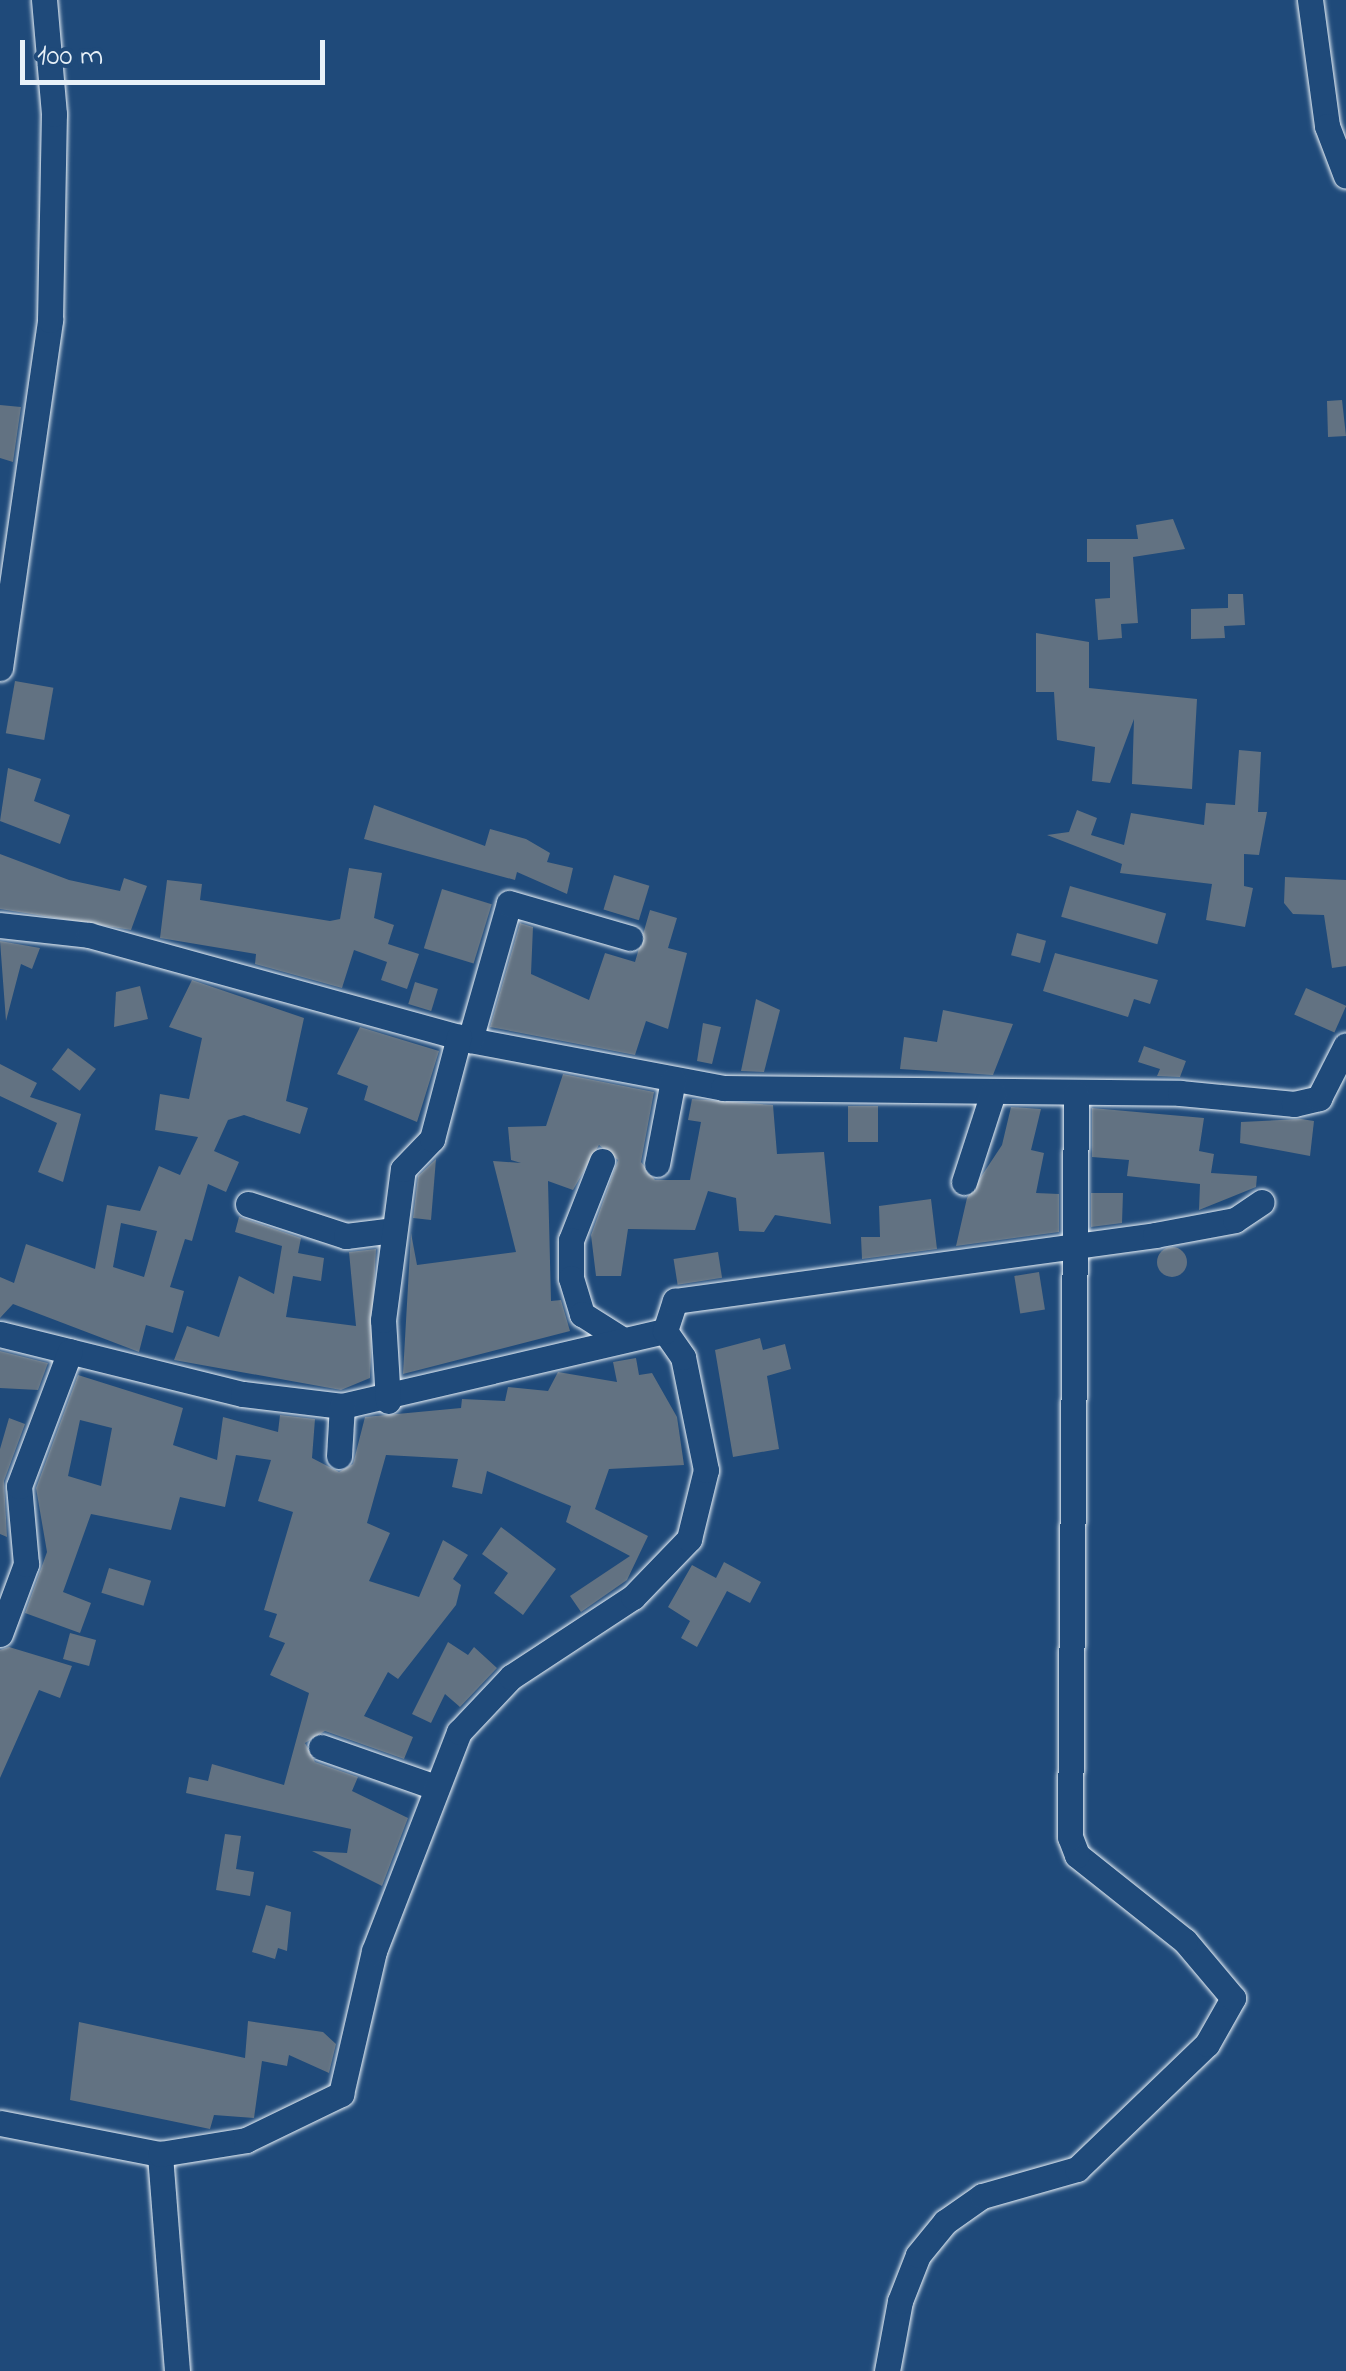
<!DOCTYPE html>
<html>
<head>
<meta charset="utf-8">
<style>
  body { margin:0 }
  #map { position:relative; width:1346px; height:2371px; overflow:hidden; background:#1f4a7a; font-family:"Indie Flower",sans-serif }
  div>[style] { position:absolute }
  .building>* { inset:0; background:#627282; transform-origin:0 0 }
  .round { border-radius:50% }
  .roads { filter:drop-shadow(0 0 2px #e8f1f8) drop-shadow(0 0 2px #e8f1f8) }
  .minor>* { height:25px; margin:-12.5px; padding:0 12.5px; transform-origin:12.5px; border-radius:12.5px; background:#1f4a7a }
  span { translate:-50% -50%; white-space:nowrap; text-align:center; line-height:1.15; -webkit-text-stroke:8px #1f4a7a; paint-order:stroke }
  .scale { position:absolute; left:20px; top:40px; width:305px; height:45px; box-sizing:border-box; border:5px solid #e8f1f8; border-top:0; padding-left:12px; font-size:30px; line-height:35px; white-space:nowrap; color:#e8f1f8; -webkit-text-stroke:8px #1f4a7a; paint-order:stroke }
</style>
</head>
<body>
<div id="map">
  <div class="building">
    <div style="clip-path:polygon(1342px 400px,1346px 436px,1328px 437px,1327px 401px)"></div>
    <div style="clip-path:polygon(0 405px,21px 407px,13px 462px,0 458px)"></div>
    <div style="clip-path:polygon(1173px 519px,1185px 549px,1133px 557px,1138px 623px,1121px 624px,1122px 638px,1098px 640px,1095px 599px,1110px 598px,1110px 562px,1087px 562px,1087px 539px,1138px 539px,1136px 525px)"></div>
    <div style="clip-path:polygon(1228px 594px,1243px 594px,1245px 625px,1224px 626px,1225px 638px,1191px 639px,1191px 609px,1228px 608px)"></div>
    <div style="clip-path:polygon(1036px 633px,1089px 642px,1089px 688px,1197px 699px,1192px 789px,1132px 784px,1134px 719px,1110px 783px,1092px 781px,1095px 747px,1057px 740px,1054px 692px,1036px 692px)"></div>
    <div style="left:15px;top:681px;width:39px;height:53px;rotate:10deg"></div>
    <div style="clip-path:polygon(1239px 750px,1261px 752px,1258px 812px,1267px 812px,1259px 855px,1244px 854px,1244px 886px,1253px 888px,1245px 927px,1206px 920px,1212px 884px,1120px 873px,1122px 864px,1047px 835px,1069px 832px,1077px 810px,1097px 818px,1091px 835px,1124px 845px,1131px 813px,1204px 825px,1206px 803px,1235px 805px)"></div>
    <div style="clip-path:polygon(8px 768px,41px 779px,34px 801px,70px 815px,60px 844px,0 821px)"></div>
    <div style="clip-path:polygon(374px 805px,485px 846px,490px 829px,526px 839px,550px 853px,547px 862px,573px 868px,567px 894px,517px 872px,515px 880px,364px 839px)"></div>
    <div style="clip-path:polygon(0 854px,69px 880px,120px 891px,124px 878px,147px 886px,131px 930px,0 909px)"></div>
    <div style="clip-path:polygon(349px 868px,382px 873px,374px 918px,394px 925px,388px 944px,419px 954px,407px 989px,381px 980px,387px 962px,354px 950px,342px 988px,255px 964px,256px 954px,160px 938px,167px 880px,202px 884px,200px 900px,330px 921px,340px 919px)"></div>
    <div style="left:614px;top:875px;width:37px;height:36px;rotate:17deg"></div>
    <div style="clip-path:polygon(1285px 877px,1346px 880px,1346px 966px,1332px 968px,1324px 915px,1293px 914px,1284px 903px)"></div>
    <div style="left:1070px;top:886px;width:100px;height:32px;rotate:16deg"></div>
    <div style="left:442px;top:889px;width:52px;height:62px;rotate:17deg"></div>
    <div style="clip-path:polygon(650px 910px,677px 918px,668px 948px,687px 953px,668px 1029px,646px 1021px,635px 1055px,490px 1027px,520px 923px,533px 927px,531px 974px,589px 1000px,605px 953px,635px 962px)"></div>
    <div style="left:1017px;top:933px;width:30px;height:23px;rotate:15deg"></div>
    <div style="clip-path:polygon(0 941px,40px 948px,32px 969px,21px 964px,6px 1021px)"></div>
    <div style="clip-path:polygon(1055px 953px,1158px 980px,1150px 1004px,1134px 999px,1128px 1017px,1043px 991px)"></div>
    <div style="clip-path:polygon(evenodd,192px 980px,304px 1018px,286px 1101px,308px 1108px,300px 1134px,244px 1115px,228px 1120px,214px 1151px,239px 1162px,226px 1192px,208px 1184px,192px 1241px,185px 1239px,170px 1287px,184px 1291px,173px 1333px,146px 1325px,139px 1352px,13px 1304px,0 1318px,0 1277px,14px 1283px,26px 1244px,95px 1269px,107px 1205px,140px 1211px,159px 1166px,180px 1175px,198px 1137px,155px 1130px,160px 1094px,189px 1099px,202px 1038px,169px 1027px,192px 980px,121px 1223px,157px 1231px,144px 1277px,113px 1267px,121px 1223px)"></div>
    <div style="left:415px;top:982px;width:24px;height:23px;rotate:17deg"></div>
    <div style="clip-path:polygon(140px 986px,148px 1019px,114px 1027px,116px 992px)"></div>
    <div style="left:1306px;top:988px;width:44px;height:29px;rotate:24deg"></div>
    <div style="clip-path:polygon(756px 999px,780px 1010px,764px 1072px,741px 1071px)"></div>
    <div style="clip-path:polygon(943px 1010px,1013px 1024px,993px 1075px,900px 1069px,904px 1037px,937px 1042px)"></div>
    <div style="clip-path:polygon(703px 1023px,721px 1027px,712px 1064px,697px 1061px)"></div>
    <div style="clip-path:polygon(360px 1027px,439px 1051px,417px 1122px,364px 1100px,368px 1086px,337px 1074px)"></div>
    <div style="clip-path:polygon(1144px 1046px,1186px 1061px,1180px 1077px,1157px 1076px,1160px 1069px,1138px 1062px)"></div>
    <div style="left:68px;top:1048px;width:35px;height:27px;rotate:37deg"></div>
    <div style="clip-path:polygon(0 1064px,37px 1083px,30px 1097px,81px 1114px,63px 1182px,38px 1172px,57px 1123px,0 1096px)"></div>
    <div style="clip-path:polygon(563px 1074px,654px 1092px,641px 1162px,655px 1180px,690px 1180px,701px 1122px,688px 1120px,692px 1099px,773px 1105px,777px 1154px,824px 1152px,831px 1224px,775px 1215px,764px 1232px,739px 1231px,736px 1198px,708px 1191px,695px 1230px,628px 1229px,621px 1276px,596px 1276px,591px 1235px,618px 1160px,599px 1145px,573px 1190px,548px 1181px,551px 1301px,561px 1300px,570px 1331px,403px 1374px,411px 1233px,417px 1265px,516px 1252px,493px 1161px,521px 1163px,511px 1160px,508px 1127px,546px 1126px)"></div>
    <div style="left:848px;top:1106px;width:30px;height:36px"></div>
    <div style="clip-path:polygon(1011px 1107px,1041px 1109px,1031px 1150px,1044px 1153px,1036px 1193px,1059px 1194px,1059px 1232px,956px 1246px,967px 1198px,1002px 1145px)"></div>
    <div style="clip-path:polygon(1092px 1108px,1204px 1118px,1199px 1151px,1214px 1154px,1211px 1173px,1257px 1176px,1256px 1187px,1199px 1210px,1200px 1184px,1127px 1176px,1129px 1160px,1092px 1157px)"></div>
    <div style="clip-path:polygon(1301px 1119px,1314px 1121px,1310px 1156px,1240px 1143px,1241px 1122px)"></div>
    <div style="clip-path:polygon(436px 1159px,431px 1220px,413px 1218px,418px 1176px)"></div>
    <div style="clip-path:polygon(1091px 1193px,1123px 1193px,1122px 1223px,1091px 1227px)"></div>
    <div style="clip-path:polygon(931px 1199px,937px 1249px,862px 1259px,861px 1237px,880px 1237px,879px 1206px)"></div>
    <div style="clip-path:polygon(239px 1217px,301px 1238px,298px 1253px,324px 1258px,321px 1281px,293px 1276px,286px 1317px,356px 1326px,349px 1252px,376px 1249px,370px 1378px,341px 1390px,174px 1360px,187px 1326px,219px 1337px,239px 1276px,274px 1294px,282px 1246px,235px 1232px)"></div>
    <div class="round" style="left:1157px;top:1247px;width:30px;height:30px"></div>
    <div style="left:718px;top:1252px;width:26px;height:45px;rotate:81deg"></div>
    <div style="left:1039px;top:1272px;width:38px;height:25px;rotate:81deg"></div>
    <div style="clip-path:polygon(760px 1338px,763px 1350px,785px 1344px,791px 1369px,767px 1376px,779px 1449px,733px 1457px,715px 1350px)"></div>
    <div style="clip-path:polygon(0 1351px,48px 1363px,38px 1390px,0 1388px)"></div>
    <div style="clip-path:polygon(evenodd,636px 1358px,639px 1375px,652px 1373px,677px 1417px,684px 1465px,609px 1469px,595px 1509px,648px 1536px,627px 1580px,581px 1612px,570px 1596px,630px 1556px,566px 1522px,571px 1506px,487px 1471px,482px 1494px,452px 1487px,458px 1459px,386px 1455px,367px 1523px,390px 1533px,369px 1581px,419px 1597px,443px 1540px,468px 1555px,453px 1579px,461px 1585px,456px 1605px,398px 1679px,388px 1672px,364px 1716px,413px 1737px,404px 1759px,325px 1731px,305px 1743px,315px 1762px,358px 1777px,352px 1791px,408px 1818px,382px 1886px,312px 1851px,347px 1853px,351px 1829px,186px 1793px,189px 1777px,208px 1781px,212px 1764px,284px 1785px,309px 1693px,270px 1675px,285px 1643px,269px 1637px,277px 1614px,264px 1610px,293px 1512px,258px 1501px,271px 1460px,236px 1455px,225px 1507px,180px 1497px,171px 1530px,91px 1514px,63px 1592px,91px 1603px,80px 1633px,25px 1613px,47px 1552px,36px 1488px,78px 1375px,183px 1408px,173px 1445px,217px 1460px,223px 1417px,278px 1432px,280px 1415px,315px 1419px,312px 1458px,339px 1472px,353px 1464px,365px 1417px,461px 1408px,462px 1399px,505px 1401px,508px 1387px,548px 1391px,558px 1372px,617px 1382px,613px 1362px,636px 1358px,80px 1420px,112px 1428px,101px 1486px,68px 1476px,80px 1420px)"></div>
    <div style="clip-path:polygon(9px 1418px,25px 1424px,4px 1481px,7px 1537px,0 1534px,0 1449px)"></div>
    <div style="clip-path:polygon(501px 1527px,556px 1569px,523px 1615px,494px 1593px,508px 1573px,482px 1554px)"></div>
    <div style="clip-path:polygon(724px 1562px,761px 1582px,750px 1603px,727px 1591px,697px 1647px,681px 1638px,690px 1621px,668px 1607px,692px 1565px,716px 1578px)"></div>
    <div style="left:109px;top:1568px;width:44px;height:26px;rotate:17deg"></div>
    <div style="left:70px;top:1633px;width:27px;height:27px;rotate:15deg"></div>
    <div style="clip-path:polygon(448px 1642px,468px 1655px,474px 1647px,497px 1668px,460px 1707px,445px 1694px,431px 1723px,412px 1714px)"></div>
    <div style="clip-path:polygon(9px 1647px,72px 1666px,60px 1698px,39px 1690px,0 1778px,0 1650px)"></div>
    <div style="clip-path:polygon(225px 1834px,241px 1836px,236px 1869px,254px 1872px,250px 1896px,216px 1890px)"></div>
    <div style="clip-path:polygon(266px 1905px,291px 1912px,287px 1951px,278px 1948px,275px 1959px,252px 1952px)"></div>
    <div style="clip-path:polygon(248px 2021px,323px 2032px,336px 2044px,329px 2073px,289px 2055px,287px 2066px,262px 2061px,254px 2118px,214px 2115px,210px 2129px,70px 2100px,79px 2022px,245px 2058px)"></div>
  </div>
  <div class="roads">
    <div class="minor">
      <div style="left:1310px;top:0;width:127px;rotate:82.3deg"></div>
      <div style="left:1327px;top:126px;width:53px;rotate:69.2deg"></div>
      <div style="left:0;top:668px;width:352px;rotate:-81.8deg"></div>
      <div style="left:50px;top:320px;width:206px;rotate:-88.9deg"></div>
      <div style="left:54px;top:114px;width:114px;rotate:-95deg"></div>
      <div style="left:0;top:925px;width:90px;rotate:6.4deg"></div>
      <div style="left:89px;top:935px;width:395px;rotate:15.4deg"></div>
      <div style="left:470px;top:1040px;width:258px;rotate:10.7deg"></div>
      <div style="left:723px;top:1088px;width:457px;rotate:0.6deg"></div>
      <div style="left:1180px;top:1093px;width:115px;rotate:5.5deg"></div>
      <div style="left:1294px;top:1104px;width:26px;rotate:-13deg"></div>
      <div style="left:1319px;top:1098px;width:59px;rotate:-63deg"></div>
      <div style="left:470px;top:1040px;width:142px;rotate:-74.1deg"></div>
      <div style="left:509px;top:903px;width:126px;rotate:16.1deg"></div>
      <div style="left:602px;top:1161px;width:85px;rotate:111.4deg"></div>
      <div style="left:571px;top:1240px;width:38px;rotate:90deg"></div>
      <div style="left:571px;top:1278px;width:38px;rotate:73deg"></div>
      <div style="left:582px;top:1314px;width:45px;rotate:32.3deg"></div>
      <div style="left:657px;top:1164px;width:86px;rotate:-79.2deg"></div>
      <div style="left:964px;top:1182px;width:94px;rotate:-72deg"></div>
      <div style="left:248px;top:1204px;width:103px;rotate:18.1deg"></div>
      <div style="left:346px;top:1236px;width:47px;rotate:-7.3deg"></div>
      <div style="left:0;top:1334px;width:250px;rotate:13.9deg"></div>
      <div style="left:243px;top:1394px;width:100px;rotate:6.9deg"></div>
      <div style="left:342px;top:1406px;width:332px;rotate:-13.1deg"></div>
      <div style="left:388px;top:1401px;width:81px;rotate:-93.5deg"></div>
      <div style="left:383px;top:1320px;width:152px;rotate:-82.5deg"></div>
      <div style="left:403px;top:1169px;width:42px;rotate:-46deg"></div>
      <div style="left:432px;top:1139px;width:106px;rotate:-75.2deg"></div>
      <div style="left:339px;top:1456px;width:50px;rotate:-86.6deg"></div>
      <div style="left:0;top:1634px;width:75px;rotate:-69.6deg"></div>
      <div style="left:26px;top:1564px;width:78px;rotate:-95.1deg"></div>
      <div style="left:19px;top:1486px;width:144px;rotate:-69.3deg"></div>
      <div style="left:321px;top:1747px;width:121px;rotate:19.3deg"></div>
      <div style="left:0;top:2123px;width:163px;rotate:11deg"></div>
      <div style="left:177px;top:2371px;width:218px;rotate:-94.5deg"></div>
      <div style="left:160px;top:2154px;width:87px;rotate:-9.2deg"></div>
      <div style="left:246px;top:2140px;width:106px;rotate:-25.8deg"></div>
      <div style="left:341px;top:2094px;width:147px;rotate:-77deg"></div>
      <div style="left:374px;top:1951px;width:235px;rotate:-68.8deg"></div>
      <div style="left:459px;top:1732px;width:76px;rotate:-46.6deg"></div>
      <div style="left:511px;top:1677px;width:146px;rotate:-33.3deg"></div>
      <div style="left:633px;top:1597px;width:81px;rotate:-46deg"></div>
      <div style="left:689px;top:1539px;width:71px;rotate:-76.2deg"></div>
      <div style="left:706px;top:1470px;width:115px;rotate:-101.5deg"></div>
      <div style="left:683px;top:1357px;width:32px;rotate:-125deg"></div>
      <div style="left:665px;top:1331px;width:32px;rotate:-72deg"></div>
      <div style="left:675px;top:1301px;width:485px;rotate:-7.8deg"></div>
      <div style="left:1155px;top:1235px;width:81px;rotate:-10.6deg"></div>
      <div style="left:1235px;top:1220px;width:32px;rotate:-34deg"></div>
      <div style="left:887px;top:2371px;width:71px;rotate:-79.5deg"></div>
      <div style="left:900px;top:2301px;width:49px;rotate:-68.6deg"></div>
      <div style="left:918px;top:2255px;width:43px;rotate:-50.7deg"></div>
      <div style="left:945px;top:2222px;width:45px;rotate:-35.1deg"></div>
      <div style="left:982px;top:2196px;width:99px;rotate:-15.9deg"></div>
      <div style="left:1077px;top:2169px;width:180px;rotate:-43.9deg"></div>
      <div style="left:1207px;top:2044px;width:53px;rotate:-60.5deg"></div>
      <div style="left:1233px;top:1998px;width:75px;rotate:-130.1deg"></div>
      <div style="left:1185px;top:1941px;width:138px;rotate:-141.5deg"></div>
      <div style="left:1077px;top:1855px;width:19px;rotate:-111deg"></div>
      <div style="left:1070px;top:1837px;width:744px;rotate:-89.54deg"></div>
    </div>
  </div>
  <div class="scale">100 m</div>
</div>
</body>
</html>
